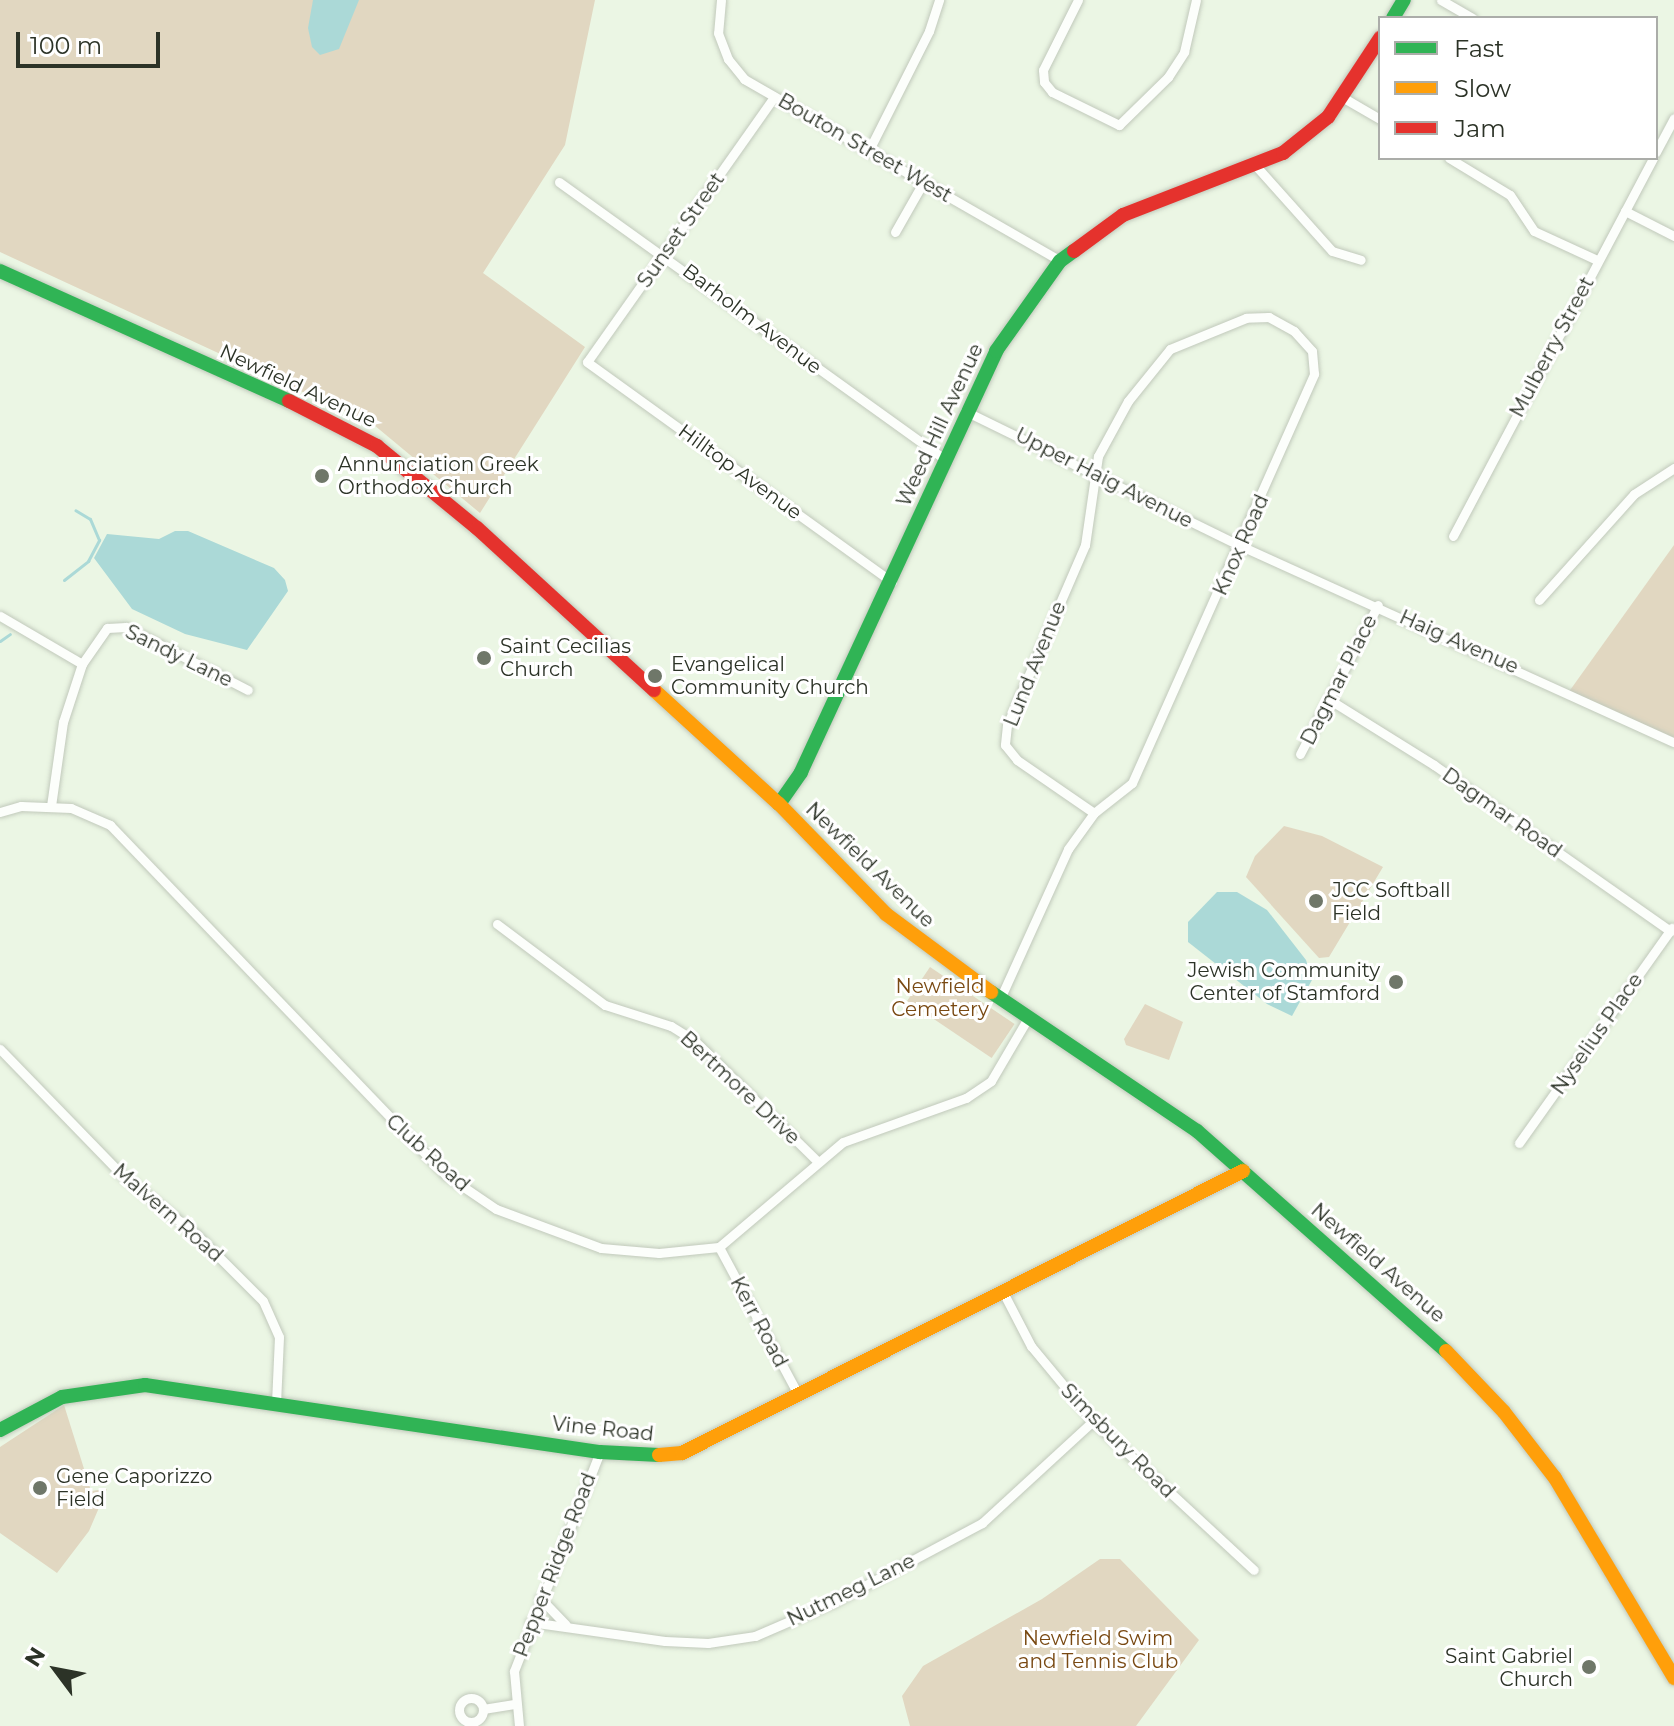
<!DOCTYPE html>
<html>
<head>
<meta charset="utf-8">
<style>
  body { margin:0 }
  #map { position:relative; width:1674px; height:1726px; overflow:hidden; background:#ebf6e4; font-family:Montserrat,sans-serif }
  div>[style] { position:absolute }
  .green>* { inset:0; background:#e1d7c1; transform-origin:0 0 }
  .water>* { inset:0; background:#abd9d7 }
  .stream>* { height:3px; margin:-1.5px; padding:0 1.5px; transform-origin:1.5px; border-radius:1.5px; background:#abd9d7 }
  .roads { filter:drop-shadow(0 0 2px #c1c9bb) drop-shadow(0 0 2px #c1c9bb) }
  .street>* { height:9px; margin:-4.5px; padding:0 4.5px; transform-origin:4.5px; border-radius:4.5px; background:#fcfefb }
  .street>.ring { margin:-4.5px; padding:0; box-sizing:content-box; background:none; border:9px solid #fcfefb; border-radius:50% }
  .fast>* { height:14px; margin:-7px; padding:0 7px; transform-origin:7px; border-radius:7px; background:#30b455 }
  .slow>* { height:14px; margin:-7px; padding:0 7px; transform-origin:7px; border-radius:7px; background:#ff9f0a }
  .jam>* { height:14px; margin:-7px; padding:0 7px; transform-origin:7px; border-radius:7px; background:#e5322d }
  .dots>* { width:22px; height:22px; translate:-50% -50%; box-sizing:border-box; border:4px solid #fff; border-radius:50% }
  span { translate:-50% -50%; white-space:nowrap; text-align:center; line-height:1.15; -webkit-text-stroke:6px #fff; paint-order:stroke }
  .street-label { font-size:20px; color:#2c3327 }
  .poi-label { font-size:20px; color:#2c3327 }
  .left { translate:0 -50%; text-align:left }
  .right { translate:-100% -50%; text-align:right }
  .park-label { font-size:20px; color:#794912 }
  .legend { position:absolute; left:1378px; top:16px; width:280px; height:144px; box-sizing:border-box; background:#fff; border:2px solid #abada9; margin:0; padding:10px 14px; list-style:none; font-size:24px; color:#2c3327 }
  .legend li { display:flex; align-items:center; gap:16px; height:40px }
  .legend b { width:40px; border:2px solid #abada9 }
  .north { position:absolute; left:16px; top:1630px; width:80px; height:80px; -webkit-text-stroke:6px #fff; paint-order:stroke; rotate:302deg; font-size:22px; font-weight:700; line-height:32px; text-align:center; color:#2c3327 }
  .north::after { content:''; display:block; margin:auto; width:28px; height:36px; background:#2c3327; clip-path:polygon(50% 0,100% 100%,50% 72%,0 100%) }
  .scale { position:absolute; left:16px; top:32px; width:144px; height:36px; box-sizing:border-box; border:4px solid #2c3327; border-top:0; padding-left:10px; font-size:24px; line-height:28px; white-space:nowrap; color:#2c3327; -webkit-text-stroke:6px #fff; paint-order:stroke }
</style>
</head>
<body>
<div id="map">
  <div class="green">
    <div style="clip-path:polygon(0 0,595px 0,565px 145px,483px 273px,585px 347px,480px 513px,374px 425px,0 252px)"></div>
    <div style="clip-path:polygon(1674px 545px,1674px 742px,1568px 693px)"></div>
    <div style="clip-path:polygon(1284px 826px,1322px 836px,1383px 867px,1329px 957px,1319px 958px,1246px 877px,1255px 856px)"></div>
    <div style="left:930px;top:967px;width:102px;height:41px;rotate:34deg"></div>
    <div style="clip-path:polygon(1145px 1004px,1183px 1022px,1169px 1060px,1126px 1045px,1124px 1039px)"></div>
    <div style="clip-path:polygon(64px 1405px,91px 1491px,107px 1489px,89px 1531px,57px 1573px,0 1533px,0 1447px)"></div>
    <div style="clip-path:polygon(1100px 1559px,1120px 1559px,1199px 1640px,1136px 1726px,910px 1726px,902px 1696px,923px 1666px,1042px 1599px)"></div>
  </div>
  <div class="water">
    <div style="clip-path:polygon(313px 0,359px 0,339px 49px,320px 55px,312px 47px,308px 28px)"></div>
    <div style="clip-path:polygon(175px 531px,188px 531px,274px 568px,285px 580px,288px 591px,247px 650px,185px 634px,132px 609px,94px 558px,107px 534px,159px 539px)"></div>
    <div style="clip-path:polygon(1217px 892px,1237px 892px,1267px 910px,1306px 960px,1312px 980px,1292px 1016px,1267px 1004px,1188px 942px,1188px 922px)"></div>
  </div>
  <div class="stream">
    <div style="left:64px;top:580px;width:31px;rotate:-38deg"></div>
    <div style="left:88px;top:561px;width:24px;rotate:-62deg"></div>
    <div style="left:99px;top:540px;width:23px;rotate:-113deg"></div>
    <div style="left:90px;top:519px;width:17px;rotate:-149deg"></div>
    <div style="left:0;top:641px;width:12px;rotate:-35deg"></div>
  </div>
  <div class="roads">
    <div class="street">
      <div style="left:721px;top:0;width:33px;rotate:95deg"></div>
      <div style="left:718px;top:33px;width:28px;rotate:69deg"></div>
      <div style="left:728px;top:59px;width:26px;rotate:51deg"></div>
      <div style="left:744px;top:79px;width:365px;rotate:29.9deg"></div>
      <div style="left:1078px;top:0;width:78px;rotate:116.6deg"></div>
      <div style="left:1043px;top:70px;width:12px;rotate:85deg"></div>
      <div style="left:1044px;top:82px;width:13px;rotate:51deg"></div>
      <div style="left:1052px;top:92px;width:75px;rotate:26.2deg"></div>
      <div style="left:1119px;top:125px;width:69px;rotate:-44.4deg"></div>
      <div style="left:1168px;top:77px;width:30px;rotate:-57deg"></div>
      <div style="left:1184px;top:52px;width:53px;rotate:-77deg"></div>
      <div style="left:1441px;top:0;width:36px;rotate:30deg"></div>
      <div style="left:774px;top:97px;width:324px;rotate:125.2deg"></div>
      <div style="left:587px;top:362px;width:376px;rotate:35.8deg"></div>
      <div style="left:1342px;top:97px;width:44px;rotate:30.1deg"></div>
      <div style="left:869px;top:150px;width:133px;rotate:-63.2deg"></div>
      <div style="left:929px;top:31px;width:33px;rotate:-72deg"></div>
      <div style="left:1656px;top:152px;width:38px;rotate:-62deg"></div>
      <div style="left:1449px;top:158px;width:71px;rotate:31.2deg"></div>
      <div style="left:1510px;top:195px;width:43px;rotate:56.3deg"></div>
      <div style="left:1534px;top:231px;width:69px;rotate:24.7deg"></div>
      <div style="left:1256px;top:166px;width:114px;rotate:48.2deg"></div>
      <div style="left:1332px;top:251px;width:30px;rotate:17deg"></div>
      <div style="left:559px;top:182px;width:474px;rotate:35.7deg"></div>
      <div style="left:1625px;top:211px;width:55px;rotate:27deg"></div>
      <div style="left:895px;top:232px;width:59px;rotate:-60.4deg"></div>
      <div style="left:965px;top:411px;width:307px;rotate:26.1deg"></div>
      <div style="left:1241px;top:546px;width:475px;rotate:24.4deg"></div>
      <div style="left:1453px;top:536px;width:428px;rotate:-62.1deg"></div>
      <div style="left:1539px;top:600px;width:142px;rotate:-48.1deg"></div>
      <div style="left:1634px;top:494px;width:48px;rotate:-33deg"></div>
      <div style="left:0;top:616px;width:95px;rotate:30.3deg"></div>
      <div style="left:1330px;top:700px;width:123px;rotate:32deg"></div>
      <div style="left:1434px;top:765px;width:289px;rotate:35.1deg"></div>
      <div style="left:1300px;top:754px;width:168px;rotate:-62.4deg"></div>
      <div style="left:51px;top:806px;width:85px;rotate:-81.9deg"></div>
      <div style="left:63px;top:722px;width:61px;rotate:-71.9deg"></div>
      <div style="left:82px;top:664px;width:44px;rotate:-55.2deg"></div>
      <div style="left:107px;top:628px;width:19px;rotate:-3deg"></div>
      <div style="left:126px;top:627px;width:137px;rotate:27.3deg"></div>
      <div style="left:0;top:812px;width:22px;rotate:-16deg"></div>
      <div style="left:21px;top:806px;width:50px;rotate:2.3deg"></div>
      <div style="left:71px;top:808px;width:43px;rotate:23.6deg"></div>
      <div style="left:110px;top:825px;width:485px;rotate:46.2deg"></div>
      <div style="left:446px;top:1175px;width:60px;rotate:34.2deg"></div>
      <div style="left:496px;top:1209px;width:112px;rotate:20.4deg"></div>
      <div style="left:601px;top:1248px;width:58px;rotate:4.9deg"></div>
      <div style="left:659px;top:1253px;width:60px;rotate:-5.7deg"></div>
      <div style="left:719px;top:1247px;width:162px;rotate:-40.3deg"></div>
      <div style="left:843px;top:1142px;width:131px;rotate:-19.7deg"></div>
      <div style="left:966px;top:1098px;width:30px;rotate:-34deg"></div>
      <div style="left:991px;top:1081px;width:73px;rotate:-59.6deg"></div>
      <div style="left:497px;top:924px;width:135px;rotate:36.9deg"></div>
      <div style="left:605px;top:1005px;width:69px;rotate:17.7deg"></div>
      <div style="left:671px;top:1026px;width:28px;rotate:32deg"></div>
      <div style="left:695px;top:1041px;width:171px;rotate:44.5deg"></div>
      <div style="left:1000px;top:999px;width:165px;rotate:-65.6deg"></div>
      <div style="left:1068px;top:849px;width:44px;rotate:-54.2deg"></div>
      <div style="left:1094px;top:813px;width:48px;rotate:-38.3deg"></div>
      <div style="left:1132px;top:783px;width:448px;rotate:-66deg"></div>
      <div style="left:1314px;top:374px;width:23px;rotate:-95deg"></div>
      <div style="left:1312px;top:351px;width:27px;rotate:-132deg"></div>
      <div style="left:1294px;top:331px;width:29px;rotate:-151deg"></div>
      <div style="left:1269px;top:317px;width:23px;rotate:178deg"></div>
      <div style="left:1246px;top:318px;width:82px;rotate:157.8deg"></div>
      <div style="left:1170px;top:349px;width:67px;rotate:128.9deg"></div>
      <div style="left:1128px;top:401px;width:63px;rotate:118.6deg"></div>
      <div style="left:1098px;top:456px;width:90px;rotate:98.3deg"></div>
      <div style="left:1085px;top:545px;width:196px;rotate:113.4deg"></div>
      <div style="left:1007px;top:725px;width:20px;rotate:96deg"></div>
      <div style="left:1005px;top:745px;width:19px;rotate:51deg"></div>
      <div style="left:1017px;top:760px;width:93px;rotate:34.5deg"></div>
      <div style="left:0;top:1049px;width:174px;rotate:45.9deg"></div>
      <div style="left:121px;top:1174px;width:97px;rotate:38.8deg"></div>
      <div style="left:197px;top:1235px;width:93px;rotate:45deg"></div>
      <div style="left:263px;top:1301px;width:39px;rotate:66deg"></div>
      <div style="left:279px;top:1337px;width:66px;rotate:92.6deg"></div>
      <div style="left:1519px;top:1143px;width:264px;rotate:-54.6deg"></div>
      <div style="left:719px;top:1247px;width:169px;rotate:61.8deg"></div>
      <div style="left:1004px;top:1294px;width:59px;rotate:62.6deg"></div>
      <div style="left:1031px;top:1346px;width:97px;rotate:50.4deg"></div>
      <div style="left:1093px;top:1421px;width:219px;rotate:42.8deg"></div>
      <div style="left:540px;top:1598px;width:37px;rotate:46deg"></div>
      <div style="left:530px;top:1622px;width:136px;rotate:8deg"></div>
      <div style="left:665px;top:1641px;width:43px;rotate:2.7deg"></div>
      <div style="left:708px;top:1643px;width:48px;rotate:-8.5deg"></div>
      <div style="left:755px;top:1636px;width:86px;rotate:-23.3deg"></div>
      <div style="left:834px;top:1602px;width:168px;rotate:-28.1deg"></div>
      <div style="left:982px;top:1523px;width:151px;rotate:-42.6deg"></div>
      <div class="ring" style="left:459px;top:1698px;width:15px;height:15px"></div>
      <div style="left:483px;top:1709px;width:30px;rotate:-9deg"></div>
      <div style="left:519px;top:1726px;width:55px;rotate:-95.2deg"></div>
      <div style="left:514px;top:1671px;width:235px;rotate:-68.6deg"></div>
    </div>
    <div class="fast">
      <div style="left:1393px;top:18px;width:21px;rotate:-59deg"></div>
      <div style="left:0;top:271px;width:317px;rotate:24.2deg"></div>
      <div style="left:779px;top:804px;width:39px;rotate:-55deg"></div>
      <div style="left:801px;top:772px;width:464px;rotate:-65.1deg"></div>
      <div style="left:996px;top:351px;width:110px;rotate:-54.6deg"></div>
      <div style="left:1060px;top:261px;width:17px;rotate:-36deg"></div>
      <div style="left:991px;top:992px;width:249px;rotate:34deg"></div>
      <div style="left:1197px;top:1131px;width:332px;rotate:41.5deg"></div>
      <div style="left:0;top:1430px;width:70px;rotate:-28deg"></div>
      <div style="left:62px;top:1397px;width:84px;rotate:-8.2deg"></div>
      <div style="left:145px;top:1385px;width:460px;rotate:8.4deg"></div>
      <div style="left:600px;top:1452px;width:59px;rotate:2.9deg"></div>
    </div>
    <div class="slow">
      <div style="left:654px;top:690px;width:169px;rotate:42.4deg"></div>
      <div style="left:779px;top:804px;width:153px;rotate:45.8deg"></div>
      <div style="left:886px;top:914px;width:131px;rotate:36.6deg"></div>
      <div style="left:1446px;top:1351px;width:84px;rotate:46.4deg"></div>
      <div style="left:1504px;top:1412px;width:83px;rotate:52.3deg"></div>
      <div style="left:1555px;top:1478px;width:233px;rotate:59.2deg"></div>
      <div style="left:659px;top:1455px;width:23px;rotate:-5deg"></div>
      <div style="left:682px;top:1453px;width:628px;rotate:-26.69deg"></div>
    </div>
    <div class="jam">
      <div style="left:1074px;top:251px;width:61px;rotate:-36.3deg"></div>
      <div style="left:1123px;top:215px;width:172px;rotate:-21.2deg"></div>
      <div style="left:1283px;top:153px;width:58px;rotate:-38.7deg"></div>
      <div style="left:1328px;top:117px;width:95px;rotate:-56.6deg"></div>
      <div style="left:289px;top:401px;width:99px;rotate:27.1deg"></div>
      <div style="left:377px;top:446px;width:129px;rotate:39.4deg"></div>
      <div style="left:477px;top:528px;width:240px;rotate:42.5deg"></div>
    </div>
  </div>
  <div class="dots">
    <div style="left:322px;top:476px;background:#6f7769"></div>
    <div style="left:484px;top:658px;background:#6f7769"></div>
    <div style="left:655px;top:676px;background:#6f7769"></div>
    <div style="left:1316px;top:901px;background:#6f7769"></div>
    <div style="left:1396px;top:982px;background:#6f7769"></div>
    <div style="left:40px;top:1488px;background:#6f7769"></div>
    <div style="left:1589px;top:1667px;background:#6f7769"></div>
  </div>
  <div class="street-label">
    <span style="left:865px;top:148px;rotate:30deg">Bouton Street West</span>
    <span style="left:681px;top:230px;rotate:-55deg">Sunset Street</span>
    <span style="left:752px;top:319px;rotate:37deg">Barholm Avenue</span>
    <span style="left:1552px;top:347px;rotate:-62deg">Mulberry Street</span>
    <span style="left:298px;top:386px;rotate:25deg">Newfield Avenue</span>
    <span style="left:940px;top:425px;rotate:-65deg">Weed Hill Avenue</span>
    <span style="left:740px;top:472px;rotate:36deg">Hilltop Avenue</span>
    <span style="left:1104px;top:478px;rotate:27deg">Upper Haig Avenue</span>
    <span style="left:1241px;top:545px;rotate:-66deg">Knox Road</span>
    <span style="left:1459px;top:642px;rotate:24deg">Haig Avenue</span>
    <span style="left:179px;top:656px;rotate:26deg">Sandy Lane</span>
    <span style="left:1035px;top:664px;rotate:-68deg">Lund Avenue</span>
    <span style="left:1339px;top:680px;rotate:-63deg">Dagmar Place</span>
    <span style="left:1502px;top:813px;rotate:35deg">Dagmar Road</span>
    <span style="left:870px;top:865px;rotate:44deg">Newfield Avenue</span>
    <span style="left:1597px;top:1034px;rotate:-55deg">Nyselius Place</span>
    <span style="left:740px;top:1088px;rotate:43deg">Bertmore Drive</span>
    <span style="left:428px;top:1153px;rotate:42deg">Club Road</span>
    <span style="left:168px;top:1213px;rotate:41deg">Malvern Road</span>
    <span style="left:1378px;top:1263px;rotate:41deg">Newfield Avenue</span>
    <span style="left:759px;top:1322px;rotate:62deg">Kerr Road</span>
    <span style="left:603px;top:1429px;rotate:6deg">Vine Road</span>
    <span style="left:1118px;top:1441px;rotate:45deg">Simsbury Road</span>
    <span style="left:555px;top:1565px;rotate:-69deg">Pepper Ridge Road</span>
    <span style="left:851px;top:1590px;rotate:-26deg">Nutmeg Lane</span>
  </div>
  <div class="poi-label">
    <span class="left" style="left:338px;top:476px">Annunciation Greek<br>Orthodox Church</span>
    <span class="left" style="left:500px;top:658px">Saint Cecilias<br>Church</span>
    <span class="left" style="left:671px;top:676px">Evangelical<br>Community Church</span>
    <span class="left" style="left:1332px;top:902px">JCC Softball<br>Field</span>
    <span class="right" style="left:1380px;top:982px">Jewish Community<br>Center of Stamford</span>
    <span class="left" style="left:56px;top:1488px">Gene Caporizzo<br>Field</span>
    <span class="right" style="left:1573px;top:1668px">Saint Gabriel<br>Church</span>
  </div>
  <div class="park-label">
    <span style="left:940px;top:998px">Newfield<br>Cemetery</span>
    <span style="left:1098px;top:1650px">Newfield Swim<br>and Tennis Club</span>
  </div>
  <ul class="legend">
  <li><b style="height:10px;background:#30b455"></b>Fast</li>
  <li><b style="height:10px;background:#ff9f0a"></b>Slow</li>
  <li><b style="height:10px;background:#e5322d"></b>Jam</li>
  </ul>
  <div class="north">N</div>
  <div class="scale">100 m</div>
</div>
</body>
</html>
